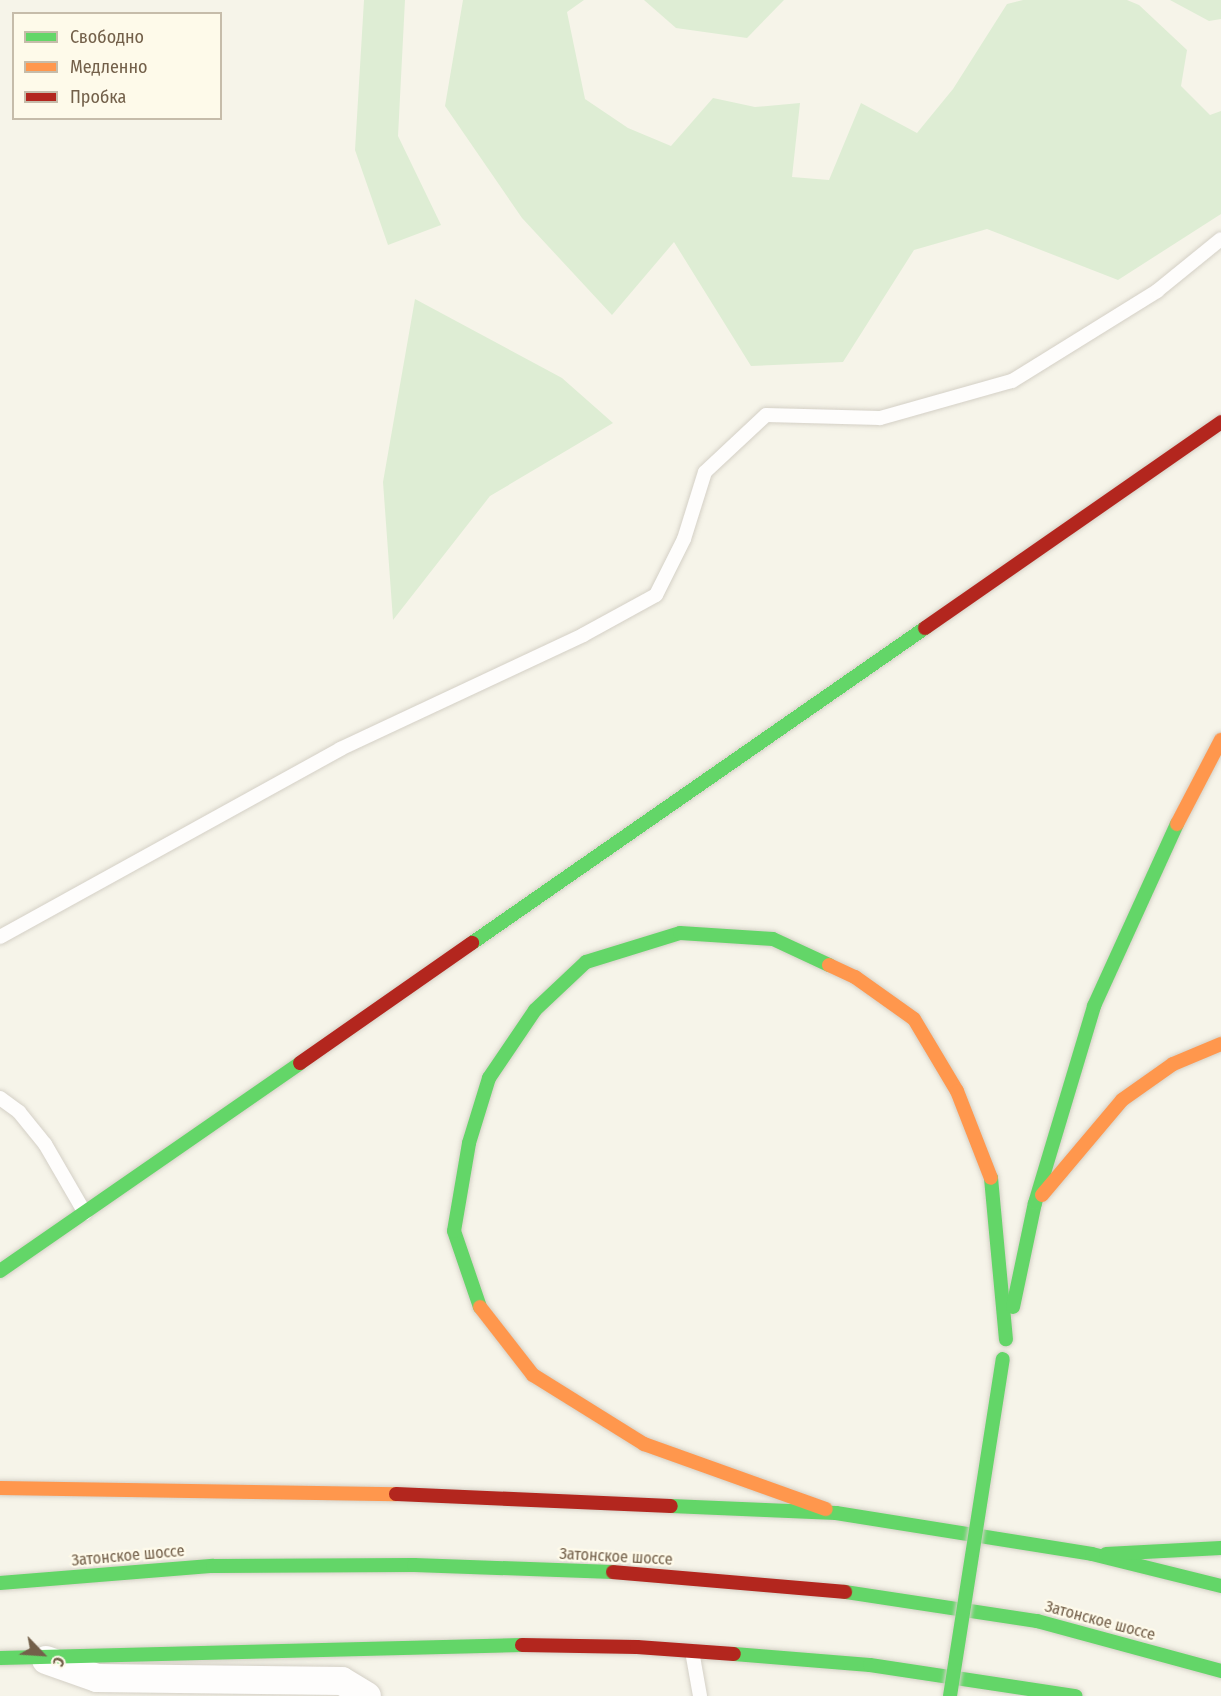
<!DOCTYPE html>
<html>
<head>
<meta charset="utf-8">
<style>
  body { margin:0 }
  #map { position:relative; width:1221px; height:1696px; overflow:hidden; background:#f6f4e9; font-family:"Fira Sans Condensed",sans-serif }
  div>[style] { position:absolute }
  .green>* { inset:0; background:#deedd4 }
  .roads { filter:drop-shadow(0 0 2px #d4d0c6) drop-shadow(0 0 2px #d4d0c6) }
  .lane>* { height:14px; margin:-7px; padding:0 7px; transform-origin:7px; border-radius:7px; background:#fefdfc }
  .street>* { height:28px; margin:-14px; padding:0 14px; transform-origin:14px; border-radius:14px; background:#fefdfc }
  .fast>* { height:14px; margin:-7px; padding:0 7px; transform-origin:7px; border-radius:7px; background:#63d668 }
  .slow>* { height:14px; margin:-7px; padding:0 7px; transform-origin:7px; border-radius:7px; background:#ff974d }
  .jam>* { height:14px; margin:-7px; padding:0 7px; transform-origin:7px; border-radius:7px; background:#b3261e }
  .bridges { filter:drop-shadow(0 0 2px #d5d1c7) drop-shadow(0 0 2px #d5d1c7) }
  .fast-bridge>* { height:14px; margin:-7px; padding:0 7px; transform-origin:7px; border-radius:7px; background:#63d668 }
  span { translate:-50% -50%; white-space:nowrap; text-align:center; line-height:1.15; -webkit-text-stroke:4.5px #fefaea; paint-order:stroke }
  .street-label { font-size:16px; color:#73604a }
  .legend { position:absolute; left:12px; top:12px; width:210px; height:108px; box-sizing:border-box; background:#fefaea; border:2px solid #c6bcaa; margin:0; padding:8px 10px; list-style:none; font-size:18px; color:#73604a }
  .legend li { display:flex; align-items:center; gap:12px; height:30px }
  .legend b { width:30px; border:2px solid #c6bcaa }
  .north { position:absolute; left:12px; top:1624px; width:60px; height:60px; -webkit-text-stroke:4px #fefaea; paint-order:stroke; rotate:115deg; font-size:16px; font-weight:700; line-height:24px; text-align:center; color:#73604a }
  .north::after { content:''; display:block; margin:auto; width:21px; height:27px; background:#73604a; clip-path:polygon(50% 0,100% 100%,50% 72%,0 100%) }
</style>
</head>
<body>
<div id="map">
  <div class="green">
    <div style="clip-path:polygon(364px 0,405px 0,398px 136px,441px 225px,388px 245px,355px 150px)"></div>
    <div style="clip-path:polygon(463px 0,584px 0,567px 12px,585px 99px,628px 128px,671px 146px,713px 98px,755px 107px,800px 103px,792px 177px,829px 180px,861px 103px,917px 133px,953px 89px,1007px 4px,1023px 0,1127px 0,1139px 5px,1187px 50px,1181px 86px,1210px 115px,1221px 111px,1221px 214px,1118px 280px,987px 229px,914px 250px,843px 362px,751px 366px,674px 242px,612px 315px,522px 218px,445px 106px)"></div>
    <div style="clip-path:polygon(644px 0,784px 0,747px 38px,676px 28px)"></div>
    <div style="clip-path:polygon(1170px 0,1221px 0,1221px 19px,1209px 21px)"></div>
    <div style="clip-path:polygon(415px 299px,562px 378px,613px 423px,490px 496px,393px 620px,383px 482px)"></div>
  </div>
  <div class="roads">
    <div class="lane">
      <div style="left:0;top:937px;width:389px;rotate:-28.9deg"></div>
      <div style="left:340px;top:749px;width:268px;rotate:-25.1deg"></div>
      <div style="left:583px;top:635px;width:83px;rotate:-28.7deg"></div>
      <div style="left:656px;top:595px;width:63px;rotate:-63.4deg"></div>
      <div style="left:684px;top:539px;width:70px;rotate:-72.6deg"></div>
      <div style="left:705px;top:472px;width:83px;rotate:-43.1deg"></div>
      <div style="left:766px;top:415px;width:114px;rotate:1.5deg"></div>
      <div style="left:880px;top:418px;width:137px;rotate:-15.7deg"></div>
      <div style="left:1012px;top:381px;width:171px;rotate:-31.8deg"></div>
      <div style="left:1157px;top:291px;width:82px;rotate:-39.1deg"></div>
      <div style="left:0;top:1098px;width:24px;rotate:36deg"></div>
      <div style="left:19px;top:1112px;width:41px;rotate:50.9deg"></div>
      <div style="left:45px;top:1144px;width:80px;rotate:59.9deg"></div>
      <div style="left:692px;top:1651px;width:46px;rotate:79.9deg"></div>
    </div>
    <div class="street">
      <div style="left:46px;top:1660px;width:54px;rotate:19.4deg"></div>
      <div style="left:97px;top:1678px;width:245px;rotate:0.7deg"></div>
      <div style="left:342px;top:1681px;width:29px;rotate:31deg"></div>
    </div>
    <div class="fast">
      <div style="left:472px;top:943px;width:552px;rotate:-34.81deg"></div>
      <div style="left:991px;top:1178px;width:162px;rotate:84.7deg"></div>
      <div style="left:0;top:1271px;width:365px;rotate:-34.7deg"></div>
      <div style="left:480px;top:1307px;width:80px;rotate:-108.9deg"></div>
      <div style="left:454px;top:1231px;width:89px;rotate:-80.3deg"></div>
      <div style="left:469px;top:1143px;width:68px;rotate:-72.9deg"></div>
      <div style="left:489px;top:1078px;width:82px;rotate:-55.9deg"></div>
      <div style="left:535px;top:1010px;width:70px;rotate:-43.3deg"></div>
      <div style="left:586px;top:962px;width:98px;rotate:-17.1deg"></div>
      <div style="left:680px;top:933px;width:93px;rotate:3.7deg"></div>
      <div style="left:773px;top:939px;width:62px;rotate:24.9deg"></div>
      <div style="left:1013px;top:1307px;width:106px;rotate:-78.1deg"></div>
      <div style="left:1035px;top:1203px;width:206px;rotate:-73.3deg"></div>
      <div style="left:1094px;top:1006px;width:200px;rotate:-65.5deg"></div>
      <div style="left:671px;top:1506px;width:165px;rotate:2.4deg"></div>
      <div style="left:836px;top:1513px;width:259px;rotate:9.1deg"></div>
      <div style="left:1092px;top:1554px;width:133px;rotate:13.9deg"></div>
      <div style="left:1106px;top:1554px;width:115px;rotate:-3deg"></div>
      <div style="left:0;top:1583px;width:214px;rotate:-4.6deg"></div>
      <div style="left:213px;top:1566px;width:201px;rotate:-0.3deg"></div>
      <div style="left:414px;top:1565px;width:199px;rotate:2deg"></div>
      <div style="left:845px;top:1592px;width:194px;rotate:8.6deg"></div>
      <div style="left:1037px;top:1621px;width:191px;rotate:15.2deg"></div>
      <div style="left:734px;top:1654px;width:136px;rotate:4.6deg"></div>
      <div style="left:870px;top:1665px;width:208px;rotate:8.6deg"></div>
      <div style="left:0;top:1658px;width:522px;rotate:-1.43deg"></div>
    </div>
    <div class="slow">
      <div style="left:1177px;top:824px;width:95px;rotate:-62.4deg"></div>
      <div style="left:829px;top:965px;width:29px;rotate:25deg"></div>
      <div style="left:855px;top:977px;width:72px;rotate:35.4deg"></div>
      <div style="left:914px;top:1019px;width:84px;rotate:59.2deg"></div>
      <div style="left:957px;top:1091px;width:93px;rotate:68.7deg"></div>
      <div style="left:1042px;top:1195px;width:124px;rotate:-49.9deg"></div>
      <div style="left:1122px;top:1100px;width:62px;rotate:-35.2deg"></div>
      <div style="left:1173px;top:1064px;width:52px;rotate:-22.6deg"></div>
      <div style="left:480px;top:1307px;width:86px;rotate:52.1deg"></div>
      <div style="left:533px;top:1375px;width:131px;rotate:31.9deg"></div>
      <div style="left:644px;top:1444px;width:193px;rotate:19.7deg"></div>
      <div style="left:0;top:1488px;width:396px;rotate:0.9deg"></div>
    </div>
    <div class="jam">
      <div style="left:925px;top:628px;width:361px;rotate:-34.8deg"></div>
      <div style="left:300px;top:1063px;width:210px;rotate:-34.9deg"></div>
      <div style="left:396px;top:1494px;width:275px;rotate:2.5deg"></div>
      <div style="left:613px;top:1572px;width:233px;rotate:4.9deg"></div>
      <div style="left:522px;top:1645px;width:115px;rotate:1deg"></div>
      <div style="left:637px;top:1647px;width:97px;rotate:4.1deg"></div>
    </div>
  </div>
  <div class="bridges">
    <div class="fast-bridge">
      <div style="left:950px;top:1696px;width:341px;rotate:-81.1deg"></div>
    </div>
  </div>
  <div class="street-label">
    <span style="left:128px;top:1556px;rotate:-5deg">Затонское шоссе</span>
    <span style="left:616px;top:1557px;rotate:3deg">Затонское шоссе</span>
    <span style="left:1100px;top:1621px;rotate:15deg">Затонское шоссе</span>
  </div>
  <ul class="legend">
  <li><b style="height:8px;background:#63d668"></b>Свободно</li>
  <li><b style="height:8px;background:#ff974d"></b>Медленно</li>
  <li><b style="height:8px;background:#b3261e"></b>Пробка</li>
  </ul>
  <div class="north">С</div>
</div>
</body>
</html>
